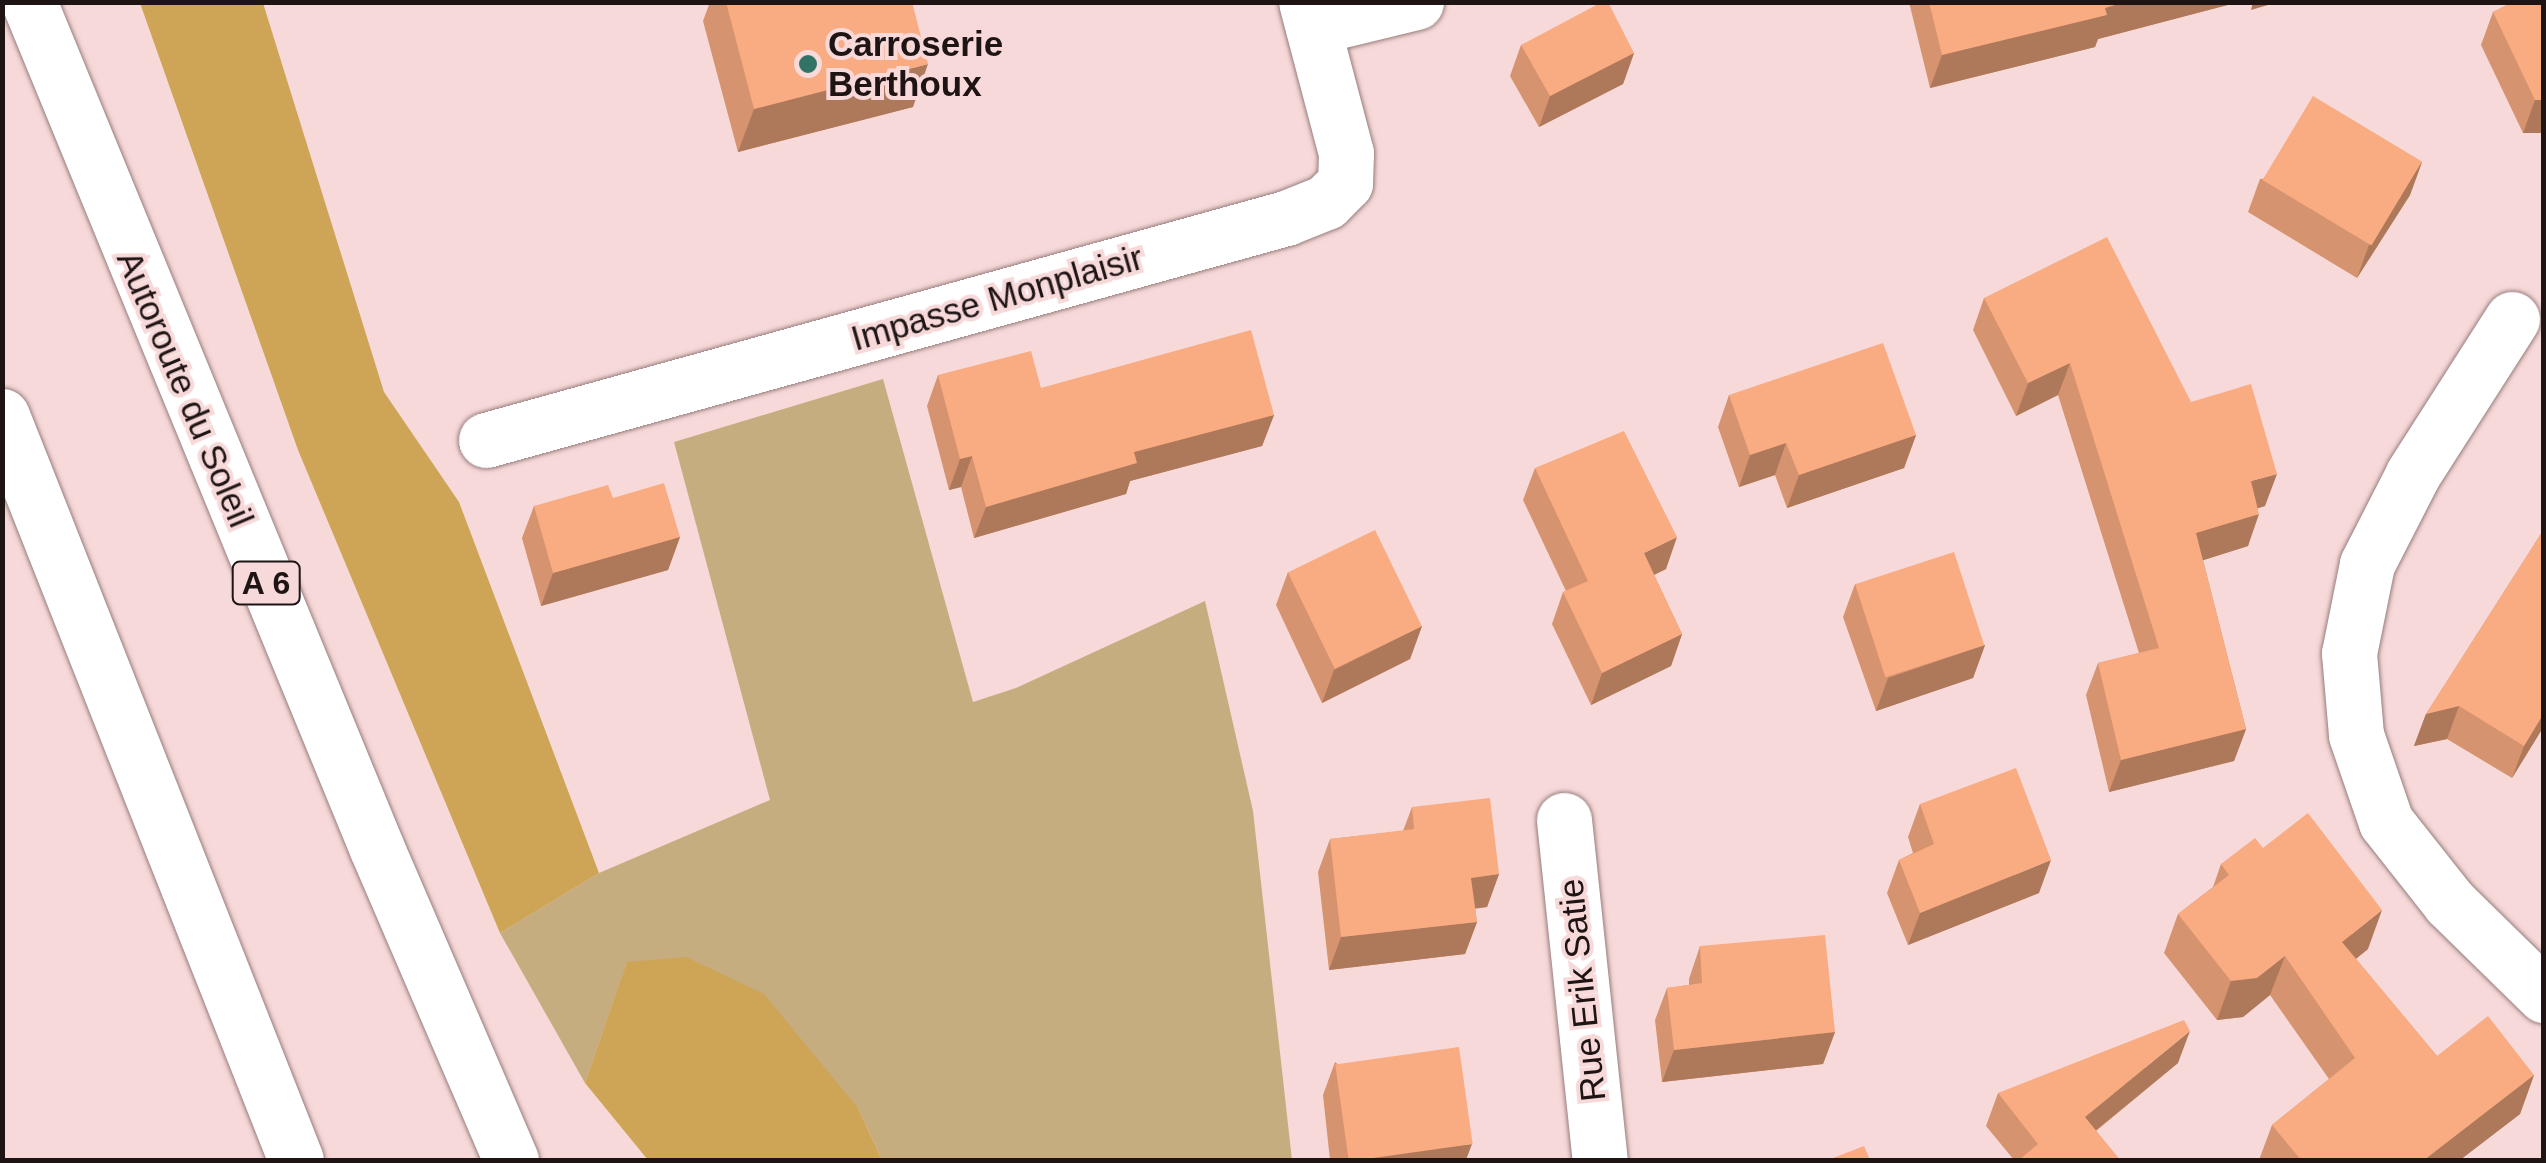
<!DOCTYPE html>
<html>
<head>
<meta charset="utf-8">
<style>
  body { margin:0 }
  #map { position:relative; width:2546px; height:1163px; overflow:hidden; background:#f7d9d9; font-family:Helvetica,sans-serif }
  div>[style] { position:absolute }
  .green>* { inset:0; background:#c6ad80 }
  .forest>* { inset:0; background:#cea456 }
  .roads { filter:drop-shadow(0 0 2px #987d7d) drop-shadow(0 0 2px #987d7d) }
  .minor>* { height:55px; margin:-27.5px; padding:0 27.5px; transform-origin:27.5px; border-radius:27.5px; background:#fff }
  .motorway>* { height:55px; margin:-27.5px; padding:0 27.5px; transform-origin:27.5px; border-radius:27.5px; background:#fff }
  .wall>* { inset:0; background:#d6936f }
  .shaded-wall>* { inset:0; background:#ae785a }
  .building>* { inset:0; background:#f9ab81; transform-origin:0 0 }
  .dots>* { width:28px; height:28px; translate:-50% -50%; box-sizing:border-box; border:5px solid #f7d9d9; border-radius:50% }
  span { translate:-50% -50%; white-space:nowrap; text-align:center; line-height:1.15; -webkit-text-stroke:8px #f7d9d9; paint-order:stroke }
  .shield-label span { padding:2px 8px; background:#f7d9d9; border:2px solid; border-radius:8px; -webkit-text-stroke-width:0 }
  .shield-label { font-size:32px; color:#1e1414; font-weight:700 }
  .poi-label { font-size:35px; color:#1e1414; font-weight:700 }
  .left { translate:0 -50%; text-align:left }
  .street-label { font-size:35px; color:#1e1414 }
  .frame { position:absolute; inset:0; border:5px solid #1e1414; pointer-events:none }
</style>
</head>
<body>
<div id="map">
  <div class="green">
    <div style="clip-path:polygon(883px 379px,973px 702px,1016px 688px,1205px 601px,1253px 811px,1292px 1160px,882px 1160px,858px 1108px,627px 963px,585px 1083px,500px 933px,599px 873px,770px 800px,674px 442px)"></div>
  </div>
  <div class="forest">
    <div style="clip-path:polygon(140px 3px,263px 3px,384px 392px,459px 502px,599px 873px,500px 933px,298px 450px)"></div>
    <div style="clip-path:polygon(686px 957px,764px 994px,858px 1108px,882px 1160px,648px 1160px,585px 1083px,627px 962px)"></div>
  </div>
  <div class="roads">
    <div class="minor">
      <div style="left:1313px;top:27px;width:106px;rotate:-13.6deg"></div>
      <div style="left:2512px;top:319px;width:184px;rotate:122.6deg"></div>
      <div style="left:2413px;top:474px;width:101px;rotate:117.1deg"></div>
      <div style="left:2367px;top:564px;width:91px;rotate:101.4deg"></div>
      <div style="left:2349px;top:653px;width:82px;rotate:85.1deg"></div>
      <div style="left:2356px;top:735px;width:92px;rotate:71deg"></div>
      <div style="left:2386px;top:822px;width:103px;rotate:51.7deg"></div>
      <div style="left:2450px;top:903px;width:132px;rotate:44.4deg"></div>
      <div style="left:486px;top:440px;width:830px;rotate:-15.51deg"></div>
      <div style="left:1286px;top:218px;width:43px;rotate:-21.8deg"></div>
      <div style="left:1326px;top:202px;width:27px;rotate:-45deg"></div>
      <div style="left:1345px;top:183px;width:30px;rotate:-88deg"></div>
      <div style="left:1346px;top:153px;width:156px;rotate:-104.8deg"></div>
      <div style="left:1564px;top:820px;width:342px;rotate:84deg"></div>
    </div>
    <div class="motorway">
      <div style="left:29px;top:2px;width:916px;rotate:67.66deg"></div>
      <div style="left:377px;top:849px;width:339px;rotate:66.7deg"></div>
      <div style="left:2px;top:416px;width:800px;rotate:68.44deg"></div>
    </div>
  </div>
  <div class="wall">
    <div style="clip-path:polygon(710px 2px,912px 2px,913px 107px,738px 152px,703px 21px)"></div>
    <div style="clip-path:polygon(1909px 2px,2239px 2px,2098px 39px,2095px 47px,1930px 88px)"></div>
    <div style="clip-path:polygon(2513px 2px,2544px 133px,2523px 133px,2481px 45px,2493px 12px)"></div>
    <div style="clip-path:polygon(1521px 45px,1634px 53px,1623px 84px,1539px 127px,1510px 76px)"></div>
    <div style="clip-path:polygon(2422px 162px,2410px 195px,2357px 278px,2248px 212px,2260px 179px)"></div>
    <div style="clip-path:polygon(1984px 298px,2191px 402px,2265px 506px,2258px 508px,2248px 546px,2203px 560px,2246px 729px,2234px 761px,2109px 792px,2086px 695px,2098px 663px,2139px 653px,2058px 395px,2016px 416px,1973px 330px)"></div>
    <div style="clip-path:polygon(938px 375px,1041px 388px,1274px 415px,1262px 446px,1130px 481px,1126px 494px,974px 538px,961px 487px,949px 490px,927px 406px)"></div>
    <div style="clip-path:polygon(1729px 395px,1916px 435px,1904px 468px,1787px 508px,1775px 475px,1739px 487px,1718px 427px)"></div>
    <div style="clip-path:polygon(1535px 468px,1666px 569px,1654px 575px,1682px 634px,1671px 666px,1591px 705px,1552px 624px,1563px 592px,1566px 591px,1523px 500px)"></div>
    <div style="clip-path:polygon(613px 498px,680px 537px,668px 570px,541px 606px,522px 538px,534px 506px)"></div>
    <div style="clip-path:polygon(2544px 529px,2544px 726px,2512px 778px,2447px 739px,2414px 746px,2426px 714px)"></div>
    <div style="clip-path:polygon(1288px 572px,1422px 626px,1410px 659px,1322px 703px,1276px 605px)"></div>
    <div style="clip-path:polygon(1855px 584px,1985px 645px,1973px 678px,1876px 711px,1843px 617px)"></div>
    <div style="clip-path:polygon(1920px 804px,2039px 893px,1908px 945px,1887px 893px,1899px 860px,1913px 853px,1908px 837px)"></div>
    <div style="clip-path:polygon(1412px 807px,1499px 874px,1487px 907px,1475px 908px,1477px 922px,1465px 954px,1329px 970px,1318px 872px,1330px 839px,1403px 831px)"></div>
    <div style="clip-path:polygon(2263px 848px,2368px 949px,2356px 959px,2437px 1056px,2534px 1075px,2520px 1114px,2460px 1160px,2259px 1160px,2272px 1125px,2329px 1079px,2270px 995px,2243px 1017px,2217px 1020px,2164px 953px,2178px 914px,2213px 887px,2221px 864px)"></div>
    <div style="clip-path:polygon(1700px 946px,1835px 1032px,1823px 1064px,1662px 1082px,1655px 1020px,1667px 988px,1689px 985px,1689px 979px)"></div>
    <div style="clip-path:polygon(1335px 1062px,1466px 1160px,1330px 1160px,1323px 1095px)"></div>
    <div style="clip-path:polygon(2178px 1063px,2096px 1131px,2120px 1160px,2014px 1160px,1986px 1126px,1998px 1093px)"></div>
  </div>
  <div class="shaded-wall">
    <div style="clip-path:polygon(2125px 2px,2239px 2px,2098px 39px,2095px 47px,1930px 88px,1942px 55px)"></div>
    <div style="clip-path:polygon(2253px 2px,2278px 2px,2251px 10px)"></div>
    <div style="clip-path:polygon(1634px 53px,1623px 84px,1539px 127px,1550px 96px)"></div>
    <div style="clip-path:polygon(928px 64px,913px 107px,738px 152px,754px 109px)"></div>
    <div style="clip-path:polygon(2535px 100px,2544px 100px,2544px 133px,2523px 133px)"></div>
    <div style="clip-path:polygon(2422px 162px,2410px 195px,2357px 278px,2369px 245px)"></div>
    <div style="clip-path:polygon(2070px 363px,2058px 395px,2016px 416px,2028px 383px)"></div>
    <div style="clip-path:polygon(1274px 415px,1262px 446px,1130px 481px,1126px 494px,974px 538px,986px 507px,1134px 452px)"></div>
    <div style="clip-path:polygon(1916px 435px,1904px 468px,1787px 508px,1799px 475px)"></div>
    <div style="clip-path:polygon(1786px 443px,1775px 475px,1739px 487px,1750px 455px)"></div>
    <div style="clip-path:polygon(972px 456px,961px 487px,949px 490px,960px 459px)"></div>
    <div style="clip-path:polygon(2277px 474px,2265px 506px,2239px 514px,2251px 481px)"></div>
    <div style="clip-path:polygon(2259px 514px,2248px 546px,2185px 566px,2196px 533px)"></div>
    <div style="clip-path:polygon(680px 537px,668px 570px,541px 606px,553px 573px)"></div>
    <div style="clip-path:polygon(1677px 537px,1666px 569px,1633px 585px,1644px 553px)"></div>
    <div style="clip-path:polygon(1422px 626px,1410px 659px,1322px 703px,1334px 670px)"></div>
    <div style="clip-path:polygon(1682px 634px,1671px 666px,1591px 705px,1602px 673px)"></div>
    <div style="clip-path:polygon(1985px 645px,1973px 678px,1876px 711px,1888px 678px)"></div>
    <div style="clip-path:polygon(2459px 706px,2447px 739px,2414px 746px,2426px 714px)"></div>
    <div style="clip-path:polygon(2544px 713px,2544px 726px,2512px 778px,2524px 746px)"></div>
    <div style="clip-path:polygon(2246px 729px,2234px 761px,2109px 792px,2121px 760px)"></div>
    <div style="clip-path:polygon(2051px 860px,2039px 893px,1908px 945px,1920px 913px)"></div>
    <div style="clip-path:polygon(1499px 874px,1487px 907px,1459px 911px,1471px 878px)"></div>
    <div style="clip-path:polygon(2382px 910px,2368px 949px,2328px 981px,2342px 942px)"></div>
    <div style="clip-path:polygon(1477px 922px,1465px 954px,1329px 970px,1341px 937px)"></div>
    <div style="clip-path:polygon(2285px 956px,2270px 995px,2243px 1017px,2217px 1020px,2231px 981px)"></div>
    <div style="clip-path:polygon(2190px 1031px,2178px 1063px,2073px 1149px,2085px 1117px)"></div>
    <div style="clip-path:polygon(1835px 1032px,1823px 1064px,1662px 1082px,1674px 1050px)"></div>
    <div style="clip-path:polygon(2534px 1075px,2520px 1114px,2460px 1160px,2424px 1160px)"></div>
    <div style="clip-path:polygon(1472px 1144px,1466px 1160px,1344px 1160px,1345px 1158px)"></div>
  </div>
  <div class="building">
    <div style="clip-path:polygon(726px 2px,912px 2px,928px 64px,754px 109px)"></div>
    <div style="clip-path:polygon(1602px 2px,1608px 2px,1634px 53px,1550px 96px,1521px 45px)"></div>
    <div style="clip-path:polygon(1929px 2px,2125px 2px,2105px 8px,2107px 15px,1942px 55px)"></div>
    <div style="clip-path:polygon(2513px 2px,2544px 2px,2544px 100px,2535px 100px,2493px 12px)"></div>
    <div style="left:2313px;top:96px;width:127px;height:98px;rotate:31deg"></div>
    <div style="clip-path:polygon(2107px 237px,2191px 402px,2251px 384px,2277px 474px,2251px 481px,2259px 514px,2196px 533px,2246px 729px,2121px 760px,2098px 663px,2159px 648px,2070px 363px,2028px 383px,1984px 298px)"></div>
    <div style="clip-path:polygon(1251px 330px,1274px 415px,1134px 452px,1137px 463px,986px 507px,972px 456px,960px 459px,938px 375px,1031px 351px,1041px 388px)"></div>
    <div style="clip-path:polygon(1883px 343px,1916px 435px,1799px 475px,1786px 443px,1750px 455px,1729px 395px)"></div>
    <div style="clip-path:polygon(1624px 431px,1677px 537px,1644px 553px,1682px 634px,1602px 673px,1563px 592px,1588px 581px,1535px 468px)"></div>
    <div style="clip-path:polygon(664px 483px,680px 537px,553px 573px,534px 506px,608px 485px,613px 498px)"></div>
    <div style="clip-path:polygon(2544px 529px,2544px 713px,2524px 746px,2459px 706px,2426px 714px)"></div>
    <div style="left:1375px;top:530px;width:107px;height:97px;rotate:64deg"></div>
    <div style="left:1954px;top:552px;width:98px;height:104px;rotate:72deg"></div>
    <div style="clip-path:polygon(2016px 768px,2051px 860px,1920px 913px,1899px 860px,1934px 844px,1920px 804px)"></div>
    <div style="clip-path:polygon(1490px 798px,1499px 874px,1471px 878px,1477px 922px,1341px 937px,1330px 839px,1414px 829px,1412px 807px)"></div>
    <div style="clip-path:polygon(2308px 813px,2382px 910px,2342px 942px,2437px 1056px,2488px 1016px,2534px 1075px,2424px 1160px,2301px 1160px,2272px 1125px,2355px 1058px,2285px 956px,2257px 978px,2231px 981px,2178px 914px,2229px 875px,2221px 864px,2255px 838px,2263px 848px)"></div>
    <div style="clip-path:polygon(1825px 935px,1835px 1032px,1674px 1050px,1667px 988px,1702px 983px,1700px 946px)"></div>
    <div style="clip-path:polygon(2184px 1020px,2190px 1031px,2085px 1117px,2120px 1160px,2019px 1160px,2038px 1144px,1998px 1093px)"></div>
    <div style="left:1459px;top:1047px;width:98px;height:125px;rotate:82deg"></div>
    <div style="clip-path:polygon(1864px 1146px,1870px 1160px,1828px 1160px)"></div>
  </div>
  <div class="dots">
    <div style="left:808px;top:64px;background:#317466"></div>
  </div>
  <div class="shield-label">
    <span style="left:266px;top:583px">A 6</span>
  </div>
  <div class="poi-label">
    <span class="left" style="left:828px;top:64px">Carroserie<br>Berthoux</span>
  </div>
  <div class="street-label">
    <span style="left:997px;top:298px;rotate:-16deg">Impasse Monplaisir</span>
    <span style="left:185px;top:389px;rotate:67deg">Autoroute du Soleil</span>
    <span style="left:1582px;top:990px;rotate:-96deg">Rue Erik Satie</span>
  </div>
  <div class="frame"></div>
</div>
</body>
</html>
